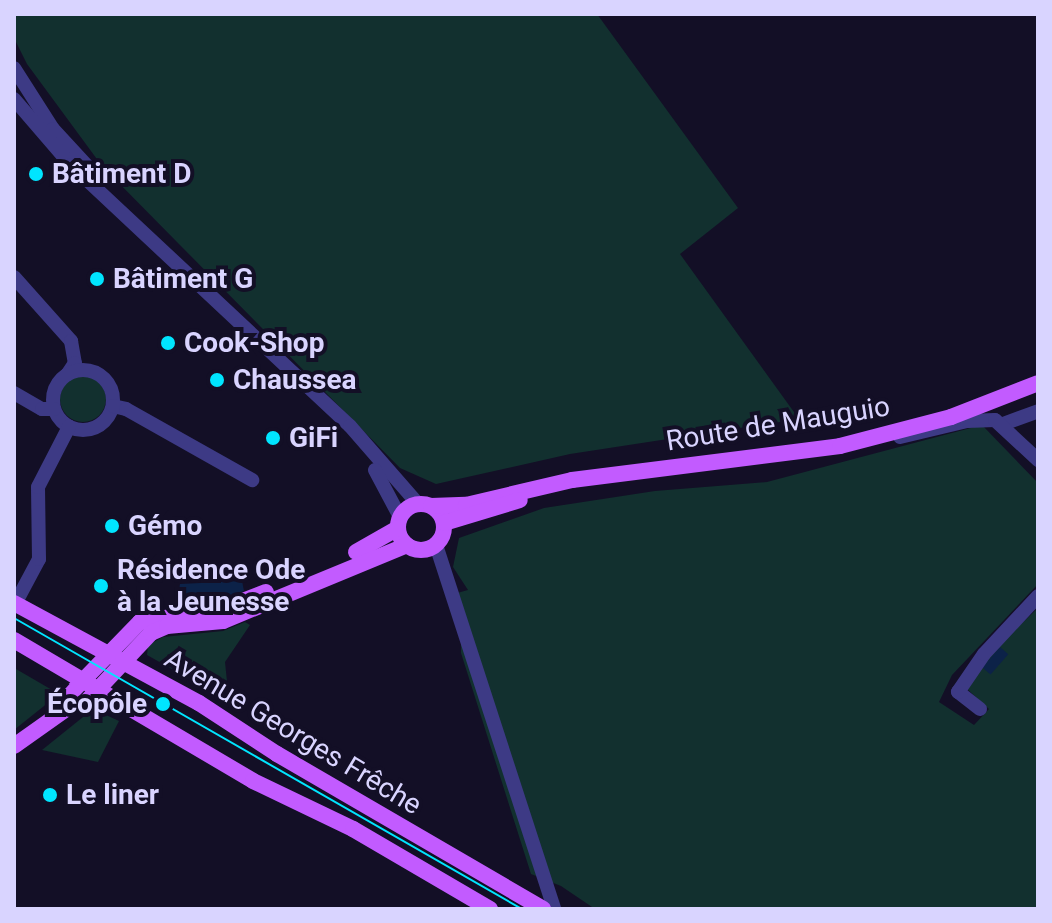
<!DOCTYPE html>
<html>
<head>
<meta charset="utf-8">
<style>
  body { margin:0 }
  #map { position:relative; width:1052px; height:923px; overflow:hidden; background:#130f26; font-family:Roboto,sans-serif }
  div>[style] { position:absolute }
  .green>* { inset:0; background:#12302f }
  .round { border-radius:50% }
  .water>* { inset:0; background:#0c2248; transform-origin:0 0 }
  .minor>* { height:14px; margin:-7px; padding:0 7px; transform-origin:7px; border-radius:7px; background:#3d3a85 }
  .minor>.ring { margin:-7px; padding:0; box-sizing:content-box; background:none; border:14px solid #3d3a85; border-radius:50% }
  .major>* { height:16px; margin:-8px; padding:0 8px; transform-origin:8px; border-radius:8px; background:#c25bff }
  .major>.ring { margin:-8px; padding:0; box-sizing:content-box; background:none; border:16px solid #c25bff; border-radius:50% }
  .tram>* { height:2px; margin:-1px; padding:0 1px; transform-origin:1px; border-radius:1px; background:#00e5ff }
  .dots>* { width:22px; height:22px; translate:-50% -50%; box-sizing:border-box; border:4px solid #130f26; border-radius:50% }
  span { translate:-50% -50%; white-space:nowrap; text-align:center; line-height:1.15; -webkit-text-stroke:8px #130f26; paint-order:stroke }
  .poi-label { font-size:28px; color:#d9d4ff; font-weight:700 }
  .left { translate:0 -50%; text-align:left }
  .right { translate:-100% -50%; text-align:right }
  .street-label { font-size:28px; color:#d9d4ff }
  .frame { position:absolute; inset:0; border:16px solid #d9d4ff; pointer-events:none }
</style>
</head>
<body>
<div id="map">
  <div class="green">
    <div style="clip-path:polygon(14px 14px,597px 14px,738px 208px,680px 254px,799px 419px,570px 454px,436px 484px,400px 468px,102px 166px,27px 64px,14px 38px)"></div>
    <div class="round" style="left:60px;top:376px;width:46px;height:46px"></div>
    <div style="clip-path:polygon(982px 425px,1038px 483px,1038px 584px,952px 675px,939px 702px,974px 725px,989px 709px,966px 688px,989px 655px,1038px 608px,1038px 909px,595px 909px,561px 886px,531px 874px,461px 653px,461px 632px,450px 595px,468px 590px,453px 567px,459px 538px,544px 508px,655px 491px,767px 482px)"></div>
    <div style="clip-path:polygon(245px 622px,250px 625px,225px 662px,229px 701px,147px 655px,148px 645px,163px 637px,223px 631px)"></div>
    <div style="clip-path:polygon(16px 669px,59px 694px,14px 730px,14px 677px)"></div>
    <div style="clip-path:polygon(93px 709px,119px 721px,98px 762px,42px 750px)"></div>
  </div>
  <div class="water">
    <div style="clip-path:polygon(242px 581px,244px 591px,213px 601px,177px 602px,180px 584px)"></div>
    <div style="left:1000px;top:647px;width:11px;height:27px;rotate:41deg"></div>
  </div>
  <div class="minor">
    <div style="left:14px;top:68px;width:72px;rotate:57.4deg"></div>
    <div style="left:53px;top:129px;width:69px;rotate:47.3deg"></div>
    <div style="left:14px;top:99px;width:87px;rotate:49.2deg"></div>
    <div style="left:71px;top:165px;width:382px;rotate:43.1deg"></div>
    <div style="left:350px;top:426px;width:103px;rotate:48.9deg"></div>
    <div style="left:14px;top:277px;width:86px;rotate:48.3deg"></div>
    <div style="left:71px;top:341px;width:22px;rotate:80deg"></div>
    <div style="left:75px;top:363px;width:14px;rotate:124deg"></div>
    <div class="ring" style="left:53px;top:370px;width:46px;height:46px"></div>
    <div style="left:14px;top:393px;width:32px;rotate:30deg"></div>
    <div style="left:42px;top:409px;width:12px"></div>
    <div style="left:113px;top:406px;width:13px;rotate:13deg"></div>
    <div style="left:126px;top:409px;width:145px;rotate:29.4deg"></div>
    <div style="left:1003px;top:424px;width:37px;rotate:-20deg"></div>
    <div style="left:900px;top:437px;width:69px;rotate:-13.4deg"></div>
    <div style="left:967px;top:421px;width:28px;rotate:-2deg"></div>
    <div style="left:995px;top:420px;width:59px;rotate:42.9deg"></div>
    <div style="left:375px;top:470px;width:53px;rotate:62deg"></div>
    <div style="left:436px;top:545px;width:383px;rotate:72deg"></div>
    <div style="left:15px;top:604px;width:51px;rotate:-61.9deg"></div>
    <div style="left:39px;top:559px;width:72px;rotate:-90.8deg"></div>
    <div style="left:38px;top:487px;width:68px;rotate:-62.7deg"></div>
    <div style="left:980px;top:709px;width:28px;rotate:-142deg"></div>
    <div style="left:958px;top:692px;width:46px;rotate:-55.6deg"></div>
    <div style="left:984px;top:654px;width:79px;rotate:-47deg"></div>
  </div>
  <div class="major">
    <div class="ring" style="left:398px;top:504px;width:30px;height:30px"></div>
    <div style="left:431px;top:506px;width:35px;rotate:-2deg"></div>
    <div style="left:466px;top:505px;width:109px;rotate:-13.3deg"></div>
    <div style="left:572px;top:480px;width:270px;rotate:-7.2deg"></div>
    <div style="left:840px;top:446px;width:115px;rotate:-14.6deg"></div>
    <div style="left:951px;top:417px;width:93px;rotate:-21.3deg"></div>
    <div style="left:444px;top:523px;width:79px;rotate:-16.8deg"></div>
    <div style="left:356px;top:552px;width:48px;rotate:-29.7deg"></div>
    <div style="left:14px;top:603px;width:210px;rotate:28.4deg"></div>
    <div style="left:199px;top:703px;width:93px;rotate:33.2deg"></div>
    <div style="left:277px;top:754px;width:308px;rotate:30.2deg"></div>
    <div style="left:14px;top:640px;width:277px;rotate:30.5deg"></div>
    <div style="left:253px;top:781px;width:111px;rotate:25.6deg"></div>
    <div style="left:353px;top:829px;width:159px;rotate:30.3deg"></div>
    <div style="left:69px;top:707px;width:9px;rotate:-108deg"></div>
    <div style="left:66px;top:698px;width:106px;rotate:-45.8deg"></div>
    <div style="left:140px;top:622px;width:83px;rotate:-9deg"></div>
    <div style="left:222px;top:609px;width:47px;rotate:-21.1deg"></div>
    <div style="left:14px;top:746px;width:67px;rotate:-35.3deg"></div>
    <div style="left:69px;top:707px;width:18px;rotate:-16deg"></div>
    <div style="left:86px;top:702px;width:95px;rotate:-46.7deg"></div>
    <div style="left:151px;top:633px;width:17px;rotate:-24deg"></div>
    <div style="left:167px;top:626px;width:56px;rotate:-5.1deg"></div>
    <div style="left:223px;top:621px;width:199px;rotate:-22.4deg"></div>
  </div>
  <div class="tram">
    <div style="left:14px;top:618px;width:585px;rotate:29.81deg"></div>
  </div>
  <div class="dots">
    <div style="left:36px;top:174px;background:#00e5ff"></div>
    <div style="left:97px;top:279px;background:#00e5ff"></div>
    <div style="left:168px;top:343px;background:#00e5ff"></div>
    <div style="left:217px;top:380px;background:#00e5ff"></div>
    <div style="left:273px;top:438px;background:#00e5ff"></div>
    <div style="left:112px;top:526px;background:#00e5ff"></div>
    <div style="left:101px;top:586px;background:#00e5ff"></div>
    <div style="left:163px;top:704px;background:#00e5ff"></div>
    <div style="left:50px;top:795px;background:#00e5ff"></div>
  </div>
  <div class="poi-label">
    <span class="left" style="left:52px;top:174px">Bâtiment D</span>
    <span class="left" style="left:113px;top:279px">Bâtiment G</span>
    <span class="left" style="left:184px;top:343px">Cook-Shop</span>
    <span class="left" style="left:233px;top:380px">Chaussea</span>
    <span class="left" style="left:289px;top:438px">GiFi</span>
    <span class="left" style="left:128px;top:526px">Gémo</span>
    <span class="left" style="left:117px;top:586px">Résidence Ode<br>à la Jeunesse</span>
    <span class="right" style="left:147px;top:704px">Écopôle</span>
    <span class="left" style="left:66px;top:795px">Le liner</span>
  </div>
  <div class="street-label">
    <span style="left:778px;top:424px;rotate:-9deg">Route de Mauguio</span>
    <span style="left:293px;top:732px;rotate:31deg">Avenue Georges Frêche</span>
  </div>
  <div class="frame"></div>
</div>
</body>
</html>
